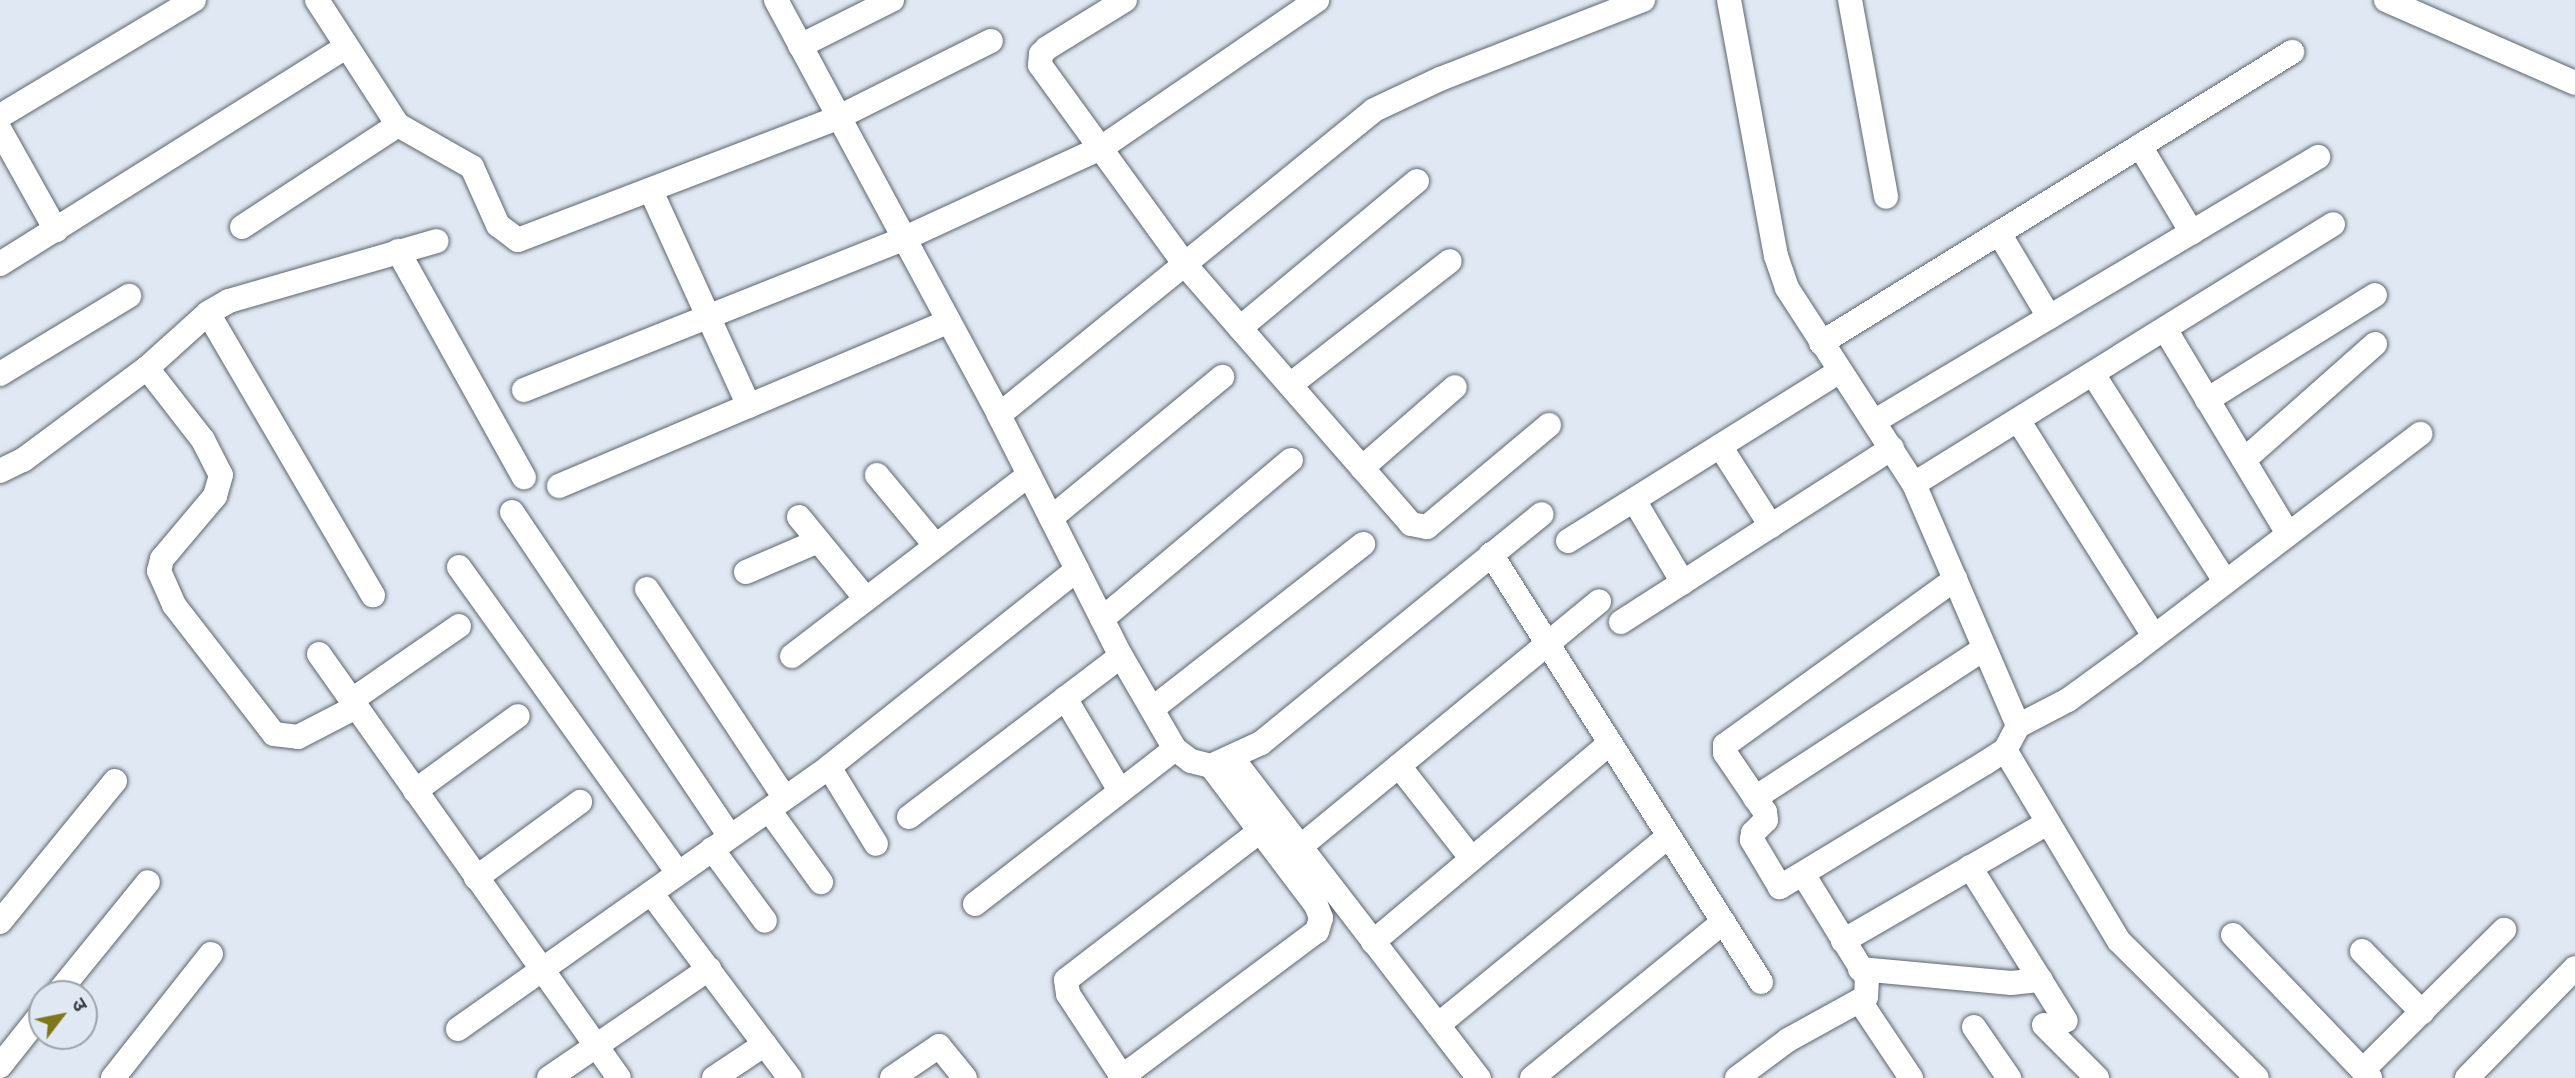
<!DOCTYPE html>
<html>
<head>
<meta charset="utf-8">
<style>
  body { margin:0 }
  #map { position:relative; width:2575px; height:1078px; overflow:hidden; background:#e0e9f3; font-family:Karla,"Noto Sans Devanagari",sans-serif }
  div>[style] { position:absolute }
  .roads { filter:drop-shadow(0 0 2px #5c646c) drop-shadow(0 0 2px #5c646c) }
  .minor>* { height:24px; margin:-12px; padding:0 12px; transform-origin:12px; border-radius:12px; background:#fff }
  span { translate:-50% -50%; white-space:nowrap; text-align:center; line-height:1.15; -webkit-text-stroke:7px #e0e9f3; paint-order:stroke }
  .north { position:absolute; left:28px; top:980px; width:70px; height:70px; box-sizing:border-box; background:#e0e9f3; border:2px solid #9da4ab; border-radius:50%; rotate:58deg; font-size:19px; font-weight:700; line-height:28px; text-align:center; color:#393c40 }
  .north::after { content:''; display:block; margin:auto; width:24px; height:32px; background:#80771b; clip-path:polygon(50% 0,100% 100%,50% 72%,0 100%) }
</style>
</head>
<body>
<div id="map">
  <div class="roads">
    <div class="minor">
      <div style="left:317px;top:0;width:149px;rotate:57.1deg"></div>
      <div style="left:398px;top:125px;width:85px;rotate:29.6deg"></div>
      <div style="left:472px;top:167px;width:64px;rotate:65.9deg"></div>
      <div style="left:498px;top:225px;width:25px;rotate:37deg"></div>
      <div style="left:518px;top:240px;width:342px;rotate:-20.9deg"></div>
      <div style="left:837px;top:118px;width:172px;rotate:-26.6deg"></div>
      <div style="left:776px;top:0;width:471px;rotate:61.7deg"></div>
      <div style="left:999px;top:415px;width:270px;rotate:63.2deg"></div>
      <div style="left:1121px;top:656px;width:108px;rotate:59.9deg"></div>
      <div style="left:1175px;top:749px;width:20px;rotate:37deg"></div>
      <div style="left:1191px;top:761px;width:21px;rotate:14deg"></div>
      <div style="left:1211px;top:766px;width:55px;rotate:-24.7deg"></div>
      <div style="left:1261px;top:743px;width:362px;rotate:-39.2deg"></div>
      <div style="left:1125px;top:0;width:92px;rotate:148.4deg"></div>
      <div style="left:1047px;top:48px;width:8px;rotate:135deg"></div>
      <div style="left:1041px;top:54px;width:11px;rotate:95deg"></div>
      <div style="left:1040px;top:65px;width:248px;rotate:54deg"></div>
      <div style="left:1186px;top:266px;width:342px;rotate:48.9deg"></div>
      <div style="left:1411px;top:524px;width:16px;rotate:11deg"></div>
      <div style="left:1427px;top:527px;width:159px;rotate:-39.9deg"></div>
      <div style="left:1729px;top:0;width:260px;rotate:79.6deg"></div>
      <div style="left:1776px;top:256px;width:34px;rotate:71deg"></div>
      <div style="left:1787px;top:288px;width:234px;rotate:57.1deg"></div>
      <div style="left:1914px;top:484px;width:263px;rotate:66.7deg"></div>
      <div style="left:2018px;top:726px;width:27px;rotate:118deg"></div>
      <div style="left:2005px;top:750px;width:24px;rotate:147deg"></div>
      <div style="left:1985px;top:763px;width:240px;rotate:148.8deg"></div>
      <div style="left:1780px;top:887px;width:55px;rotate:-120.8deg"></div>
      <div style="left:1752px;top:840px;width:7px;rotate:-82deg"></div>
      <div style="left:1753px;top:833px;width:18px;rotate:-45deg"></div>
      <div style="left:1766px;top:820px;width:8px;rotate:-97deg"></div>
      <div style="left:1765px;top:812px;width:71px;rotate:-124.1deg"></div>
      <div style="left:1725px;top:753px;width:8px;rotate:-90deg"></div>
      <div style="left:1725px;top:745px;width:284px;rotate:-35.8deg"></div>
      <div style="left:1850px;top:0;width:200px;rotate:79.6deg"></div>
      <div style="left:2386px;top:0;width:206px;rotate:23.7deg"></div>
      <div style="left:800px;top:46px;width:103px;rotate:-26.6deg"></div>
      <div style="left:0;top:116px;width:226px;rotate:-30.9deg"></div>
      <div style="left:0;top:130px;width:115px;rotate:60.8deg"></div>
      <div style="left:2140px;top:146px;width:101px;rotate:59.1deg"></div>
      <div style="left:651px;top:191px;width:236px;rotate:65.5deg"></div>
      <div style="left:242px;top:227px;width:186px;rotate:-33.2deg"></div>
      <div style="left:1999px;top:233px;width:98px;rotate:59.2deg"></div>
      <div style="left:398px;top:251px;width:259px;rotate:60.9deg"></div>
      <div style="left:0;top:264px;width:408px;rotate:-32.1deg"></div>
      <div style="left:208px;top:313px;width:327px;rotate:59.7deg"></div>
      <div style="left:1240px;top:328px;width:230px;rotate:-39.7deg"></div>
      <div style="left:2165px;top:329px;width:237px;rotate:59deg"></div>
      <div style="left:1821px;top:343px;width:554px;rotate:-31.71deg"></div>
      <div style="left:147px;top:368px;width:91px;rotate:52.1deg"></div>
      <div style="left:203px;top:440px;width:39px;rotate:63deg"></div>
      <div style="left:221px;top:475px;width:22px;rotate:106deg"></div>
      <div style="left:215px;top:496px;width:82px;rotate:130.1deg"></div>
      <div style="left:162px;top:559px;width:12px;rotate:104deg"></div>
      <div style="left:159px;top:571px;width:37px;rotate:66deg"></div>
      <div style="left:174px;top:605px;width:163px;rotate:52.2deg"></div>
      <div style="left:274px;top:734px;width:24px;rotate:7deg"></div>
      <div style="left:298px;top:737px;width:65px;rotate:-27.3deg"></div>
      <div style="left:0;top:374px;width:151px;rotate:-31.2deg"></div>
      <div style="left:2093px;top:374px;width:244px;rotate:57.5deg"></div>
      <div style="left:1290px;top:385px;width:202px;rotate:-37.8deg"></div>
      <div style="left:524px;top:390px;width:408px;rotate:-21.7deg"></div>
      <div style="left:903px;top:239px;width:218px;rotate:-24.7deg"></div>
      <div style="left:1101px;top:148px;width:262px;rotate:-34.4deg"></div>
      <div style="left:2207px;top:400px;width:198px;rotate:-32deg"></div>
      <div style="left:999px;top:415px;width:483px;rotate:-39.1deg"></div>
      <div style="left:1374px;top:110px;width:73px;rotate:-25.2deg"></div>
      <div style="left:1440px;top:79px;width:218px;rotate:-21.3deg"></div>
      <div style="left:2018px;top:420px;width:255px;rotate:57.8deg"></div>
      <div style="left:1875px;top:421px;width:516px;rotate:-30.79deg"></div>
      <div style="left:1720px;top:446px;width:95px;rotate:57.5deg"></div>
      <div style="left:2244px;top:460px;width:175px;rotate:-41.5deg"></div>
      <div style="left:1362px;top:468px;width:123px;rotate:-41.1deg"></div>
      <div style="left:0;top:471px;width:25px;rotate:-26deg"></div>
      <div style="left:23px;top:460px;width:154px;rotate:-36.6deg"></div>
      <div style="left:147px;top:368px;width:82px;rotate:-42deg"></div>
      <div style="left:208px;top:313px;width:24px;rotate:-30deg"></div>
      <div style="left:229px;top:301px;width:216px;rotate:-16.1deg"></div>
      <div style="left:877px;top:475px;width:92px;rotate:50.3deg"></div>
      <div style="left:1914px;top:484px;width:493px;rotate:-31.8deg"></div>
      <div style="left:559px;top:486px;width:422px;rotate:-22.9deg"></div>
      <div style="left:1634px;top:500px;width:96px;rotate:59.4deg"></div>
      <div style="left:512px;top:512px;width:391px;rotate:56.1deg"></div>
      <div style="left:799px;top:517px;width:106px;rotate:50.7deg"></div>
      <div style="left:1051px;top:518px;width:222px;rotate:-39.5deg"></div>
      <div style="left:1568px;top:541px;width:321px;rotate:-32deg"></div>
      <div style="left:1491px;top:554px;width:506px;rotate:57.75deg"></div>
      <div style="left:459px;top:567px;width:376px;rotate:54.4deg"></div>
      <div style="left:746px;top:572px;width:78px;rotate:-23.3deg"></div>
      <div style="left:647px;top:589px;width:250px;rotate:56.6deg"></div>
      <div style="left:1102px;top:619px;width:247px;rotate:-40.1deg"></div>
      <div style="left:1621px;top:622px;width:322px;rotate:-32.7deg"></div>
      <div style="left:319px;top:654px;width:519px;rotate:54.72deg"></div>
      <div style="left:792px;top:656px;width:298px;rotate:-37.4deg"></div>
      <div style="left:1065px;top:698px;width:108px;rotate:59.4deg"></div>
      <div style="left:352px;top:700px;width:130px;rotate:-34.7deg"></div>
      <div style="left:1152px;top:709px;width:268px;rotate:-38deg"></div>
      <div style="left:2018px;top:726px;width:56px;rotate:-27.5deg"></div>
      <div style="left:2068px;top:700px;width:82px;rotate:-36deg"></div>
      <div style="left:2134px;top:652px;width:360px;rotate:-37.3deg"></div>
      <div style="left:2005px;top:750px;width:222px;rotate:59.2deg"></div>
      <div style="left:2119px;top:941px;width:194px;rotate:44.8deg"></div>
      <div style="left:1233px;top:759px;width:403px;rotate:52.4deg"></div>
      <div style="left:1211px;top:766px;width:81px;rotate:53deg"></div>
      <div style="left:1260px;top:831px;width:93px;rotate:52.9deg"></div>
      <div style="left:1316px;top:905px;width:14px;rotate:69deg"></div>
      <div style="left:1321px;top:918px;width:14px;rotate:107deg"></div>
      <div style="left:1317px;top:931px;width:232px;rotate:143.2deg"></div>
      <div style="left:1131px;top:1070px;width:12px;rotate:171deg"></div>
      <div style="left:1119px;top:1072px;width:93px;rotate:-123.2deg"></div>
      <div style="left:1068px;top:994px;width:14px;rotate:-98deg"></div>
      <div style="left:1066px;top:980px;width:245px;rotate:-37.5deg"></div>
      <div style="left:1399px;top:766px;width:118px;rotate:51.9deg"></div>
      <div style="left:829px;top:767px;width:90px;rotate:58.6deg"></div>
      <div style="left:415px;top:791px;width:127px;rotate:-36.1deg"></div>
      <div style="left:1755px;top:798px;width:273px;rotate:-33.1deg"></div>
      <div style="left:769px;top:810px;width:89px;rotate:54.2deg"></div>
      <div style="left:909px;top:817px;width:266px;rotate:-37.2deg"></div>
      <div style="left:1300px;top:847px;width:387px;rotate:-39.4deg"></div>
      <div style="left:712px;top:849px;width:89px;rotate:53.6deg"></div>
      <div style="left:1970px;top:867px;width:181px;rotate:58.1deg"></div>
      <div style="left:476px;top:878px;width:129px;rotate:-36.2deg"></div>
      <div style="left:651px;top:893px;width:231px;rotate:53.1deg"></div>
      <div style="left:975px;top:904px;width:253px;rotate:-37.8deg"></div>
      <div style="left:0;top:922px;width:182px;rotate:-50.8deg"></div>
      <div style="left:2233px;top:935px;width:198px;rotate:46.2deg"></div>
      <div style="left:1843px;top:941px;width:234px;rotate:-30deg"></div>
      <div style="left:1373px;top:942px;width:309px;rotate:-40deg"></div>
      <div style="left:2362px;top:951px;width:86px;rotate:45.5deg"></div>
      <div style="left:1860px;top:969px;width:152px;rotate:5.3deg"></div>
      <div style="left:2011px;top:983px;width:30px;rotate:-6deg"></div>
      <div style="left:57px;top:994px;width:144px;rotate:-50.9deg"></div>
      <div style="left:1861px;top:1003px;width:90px;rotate:56.3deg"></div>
      <div style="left:1438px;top:1025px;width:298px;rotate:-39.3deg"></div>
      <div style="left:2044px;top:1025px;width:75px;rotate:45deg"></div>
      <div style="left:1974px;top:1027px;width:62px;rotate:55.5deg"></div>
      <div style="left:458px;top:1029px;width:454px;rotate:-35.2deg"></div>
      <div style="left:829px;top:767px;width:317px;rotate:-38.5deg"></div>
      <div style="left:0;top:1066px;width:68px;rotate:-51.6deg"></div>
      <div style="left:2363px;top:1070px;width:199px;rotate:-44.8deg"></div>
      <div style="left:113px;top:1078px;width:158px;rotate:-51.7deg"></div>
      <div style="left:549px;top:1078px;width:194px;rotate:-34.3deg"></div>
      <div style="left:714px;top:1078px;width:61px;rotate:-33.7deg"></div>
      <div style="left:892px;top:1078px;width:57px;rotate:-34.2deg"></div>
      <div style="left:939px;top:1046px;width:41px;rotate:50.9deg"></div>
      <div style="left:1532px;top:1078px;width:247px;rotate:-39.2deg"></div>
      <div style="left:1737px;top:1078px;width:64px;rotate:-36.7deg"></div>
      <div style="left:1788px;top:1040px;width:89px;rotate:-28.9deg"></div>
      <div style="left:1866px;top:997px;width:19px;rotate:-87deg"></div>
      <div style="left:1867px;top:978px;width:122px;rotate:-121.6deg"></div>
      <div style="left:2467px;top:1078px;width:154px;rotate:-45.5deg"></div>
    </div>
  </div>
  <div class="north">उ</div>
</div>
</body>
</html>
